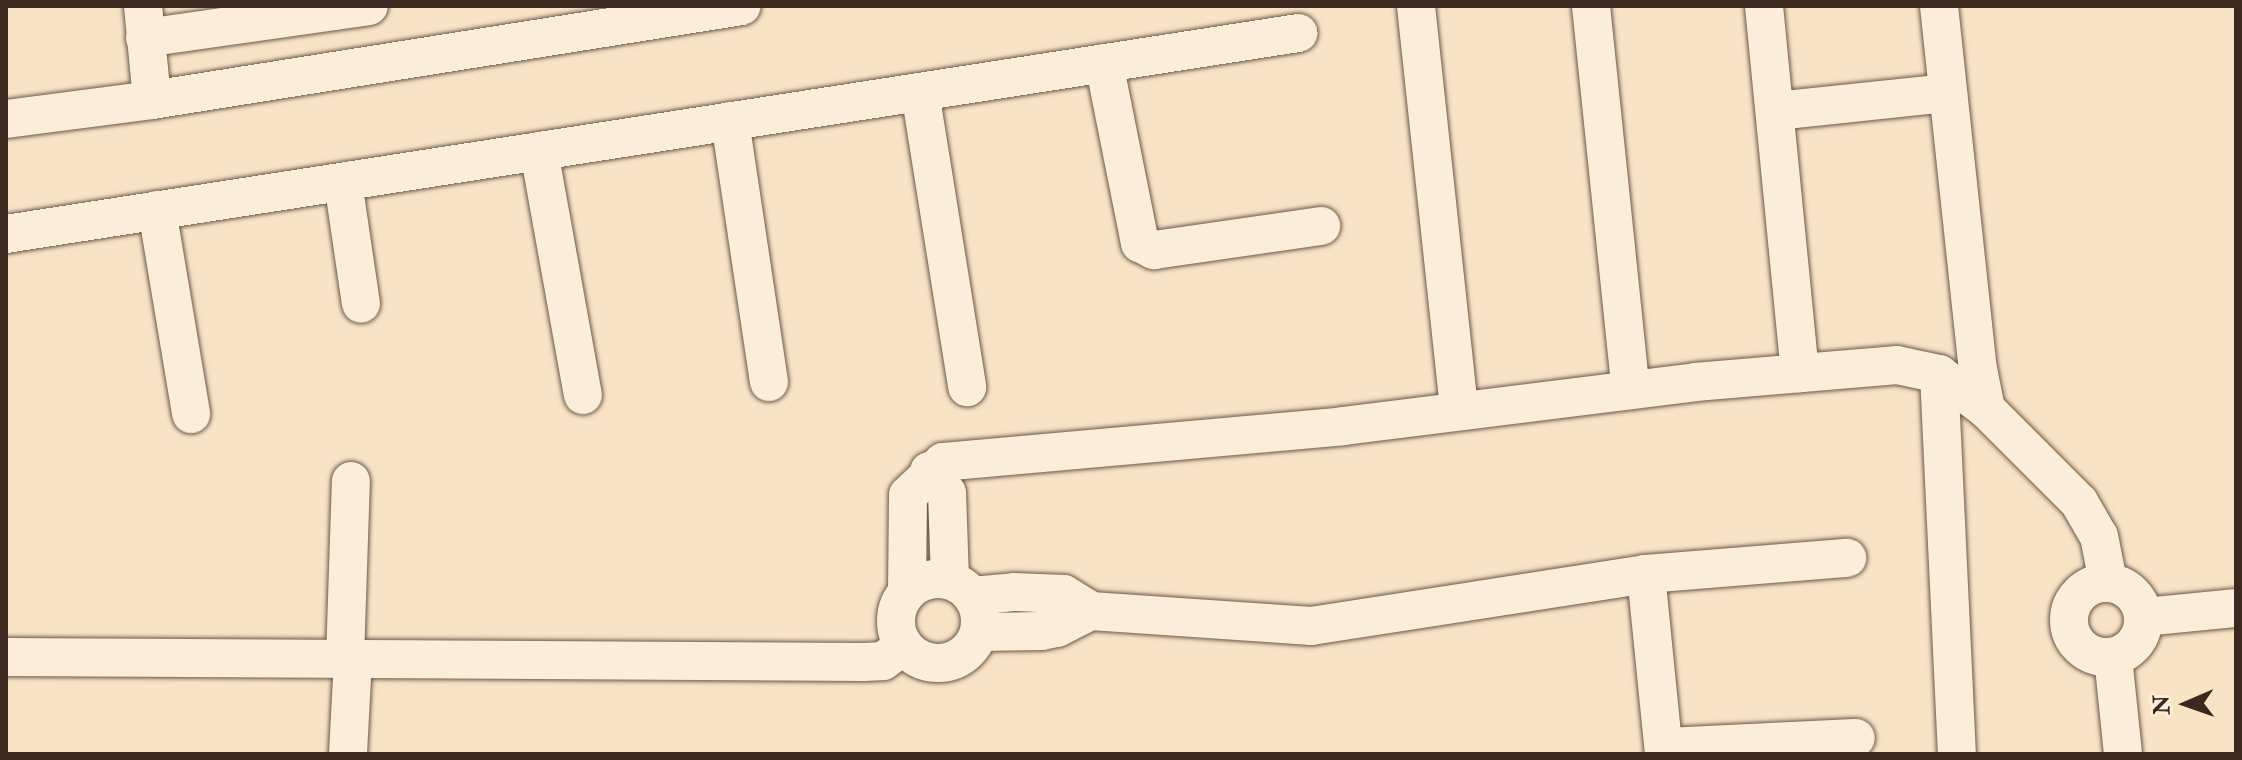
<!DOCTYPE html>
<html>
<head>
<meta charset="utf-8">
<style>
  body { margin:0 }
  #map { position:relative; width:2242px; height:760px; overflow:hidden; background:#f8e3c5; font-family:"IM FELL Double Pica",serif }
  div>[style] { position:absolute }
  .roads { filter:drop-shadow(0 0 2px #6a5849) drop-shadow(0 0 2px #6a5849) }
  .minor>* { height:38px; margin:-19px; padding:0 19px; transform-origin:19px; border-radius:19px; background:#faedd9 }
  .minor>.ring { margin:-19px; padding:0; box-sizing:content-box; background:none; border:38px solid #faedd9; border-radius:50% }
  span { translate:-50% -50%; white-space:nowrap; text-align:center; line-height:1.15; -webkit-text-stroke:7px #faedd9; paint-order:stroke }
  .frame { position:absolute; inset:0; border:8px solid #3b2920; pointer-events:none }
  .north { position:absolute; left:2146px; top:664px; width:80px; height:80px; -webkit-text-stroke:6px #faedd9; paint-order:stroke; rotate:268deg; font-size:22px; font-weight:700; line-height:32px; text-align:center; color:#3b2920 }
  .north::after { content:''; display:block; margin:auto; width:28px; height:36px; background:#3b2920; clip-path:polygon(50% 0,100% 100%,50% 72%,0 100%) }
</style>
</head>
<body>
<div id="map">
  <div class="roads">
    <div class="minor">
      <div style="left:143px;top:6px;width:94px;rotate:84.5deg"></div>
      <div style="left:1416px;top:6px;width:406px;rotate:83.9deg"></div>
      <div style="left:1591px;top:6px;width:386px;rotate:84.1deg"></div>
      <div style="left:1764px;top:6px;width:369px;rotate:84.4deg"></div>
      <div style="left:1939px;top:6px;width:365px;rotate:83.9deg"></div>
      <div style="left:1978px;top:369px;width:41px;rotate:78.7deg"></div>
      <div style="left:145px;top:38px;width:226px;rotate:-8.1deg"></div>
      <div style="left:1104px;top:63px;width:184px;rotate:78.7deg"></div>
      <div style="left:1140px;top:243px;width:16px;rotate:27deg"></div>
      <div style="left:1154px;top:250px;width:169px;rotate:-8.2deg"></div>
      <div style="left:920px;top:92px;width:299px;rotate:80.9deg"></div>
      <div style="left:1776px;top:111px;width:173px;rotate:-6deg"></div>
      <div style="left:6px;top:119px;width:147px;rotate:-7.4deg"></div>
      <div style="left:152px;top:100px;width:597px;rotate:-9.05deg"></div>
      <div style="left:730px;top:121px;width:264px;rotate:81.5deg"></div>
      <div style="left:539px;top:151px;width:248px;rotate:79.8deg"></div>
      <div style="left:343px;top:182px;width:123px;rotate:81.6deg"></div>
      <div style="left:157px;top:210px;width:207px;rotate:80.5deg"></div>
      <div style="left:6px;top:234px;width:1308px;rotate:-8.84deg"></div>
      <div style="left:1939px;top:374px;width:380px;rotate:87.3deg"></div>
      <div style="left:929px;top:471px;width:28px;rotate:51deg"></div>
      <div style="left:947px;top:493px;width:87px;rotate:88deg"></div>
      <div style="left:1646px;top:574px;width:181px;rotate:84.3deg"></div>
      <div class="ring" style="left:896px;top:579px;width:46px;height:46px"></div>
      <div class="ring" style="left:2069px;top:583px;width:36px;height:36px"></div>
      <div style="left:907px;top:592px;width:97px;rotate:-89.4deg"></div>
      <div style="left:908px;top:495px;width:48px;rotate:-43.3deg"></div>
      <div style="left:943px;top:462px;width:402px;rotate:-5.1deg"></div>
      <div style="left:1343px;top:426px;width:355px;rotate:-7.1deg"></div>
      <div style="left:1695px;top:382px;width:203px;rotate:-4.8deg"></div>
      <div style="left:1897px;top:365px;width:43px;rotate:12.1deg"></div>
      <div style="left:1939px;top:374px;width:59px;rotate:36.7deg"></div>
      <div style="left:1986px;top:409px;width:132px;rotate:45deg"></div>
      <div style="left:2079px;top:502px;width:39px;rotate:60deg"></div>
      <div style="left:2099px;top:536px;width:47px;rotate:78.9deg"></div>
      <div style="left:972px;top:596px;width:42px;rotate:-5.4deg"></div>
      <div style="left:1014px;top:592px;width:50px;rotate:2.3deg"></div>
      <div style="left:1064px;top:594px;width:32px;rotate:32deg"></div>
      <div style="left:1091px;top:611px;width:221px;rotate:3.9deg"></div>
      <div style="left:1311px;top:626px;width:339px;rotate:-8.8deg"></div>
      <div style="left:1646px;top:574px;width:202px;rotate:-4.6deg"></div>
      <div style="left:2144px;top:617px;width:92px;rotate:-5.6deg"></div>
      <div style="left:979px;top:632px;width:62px;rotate:-0.9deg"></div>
      <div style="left:1041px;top:631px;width:16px;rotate:-11deg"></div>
      <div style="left:1057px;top:628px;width:38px;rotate:-27deg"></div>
      <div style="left:6px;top:657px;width:858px;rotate:0.33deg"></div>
      <div style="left:864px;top:662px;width:19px;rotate:-3deg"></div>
      <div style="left:883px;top:661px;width:26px;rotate:-36deg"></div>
      <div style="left:2113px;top:657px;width:98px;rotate:84.1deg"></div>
      <div style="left:345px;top:659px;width:178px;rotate:-88.1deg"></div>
      <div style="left:1664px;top:747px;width:192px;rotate:-2.7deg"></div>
      <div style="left:348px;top:754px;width:95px;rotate:-87deg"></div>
    </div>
  </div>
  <div class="frame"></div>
  <div class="north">N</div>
</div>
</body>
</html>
